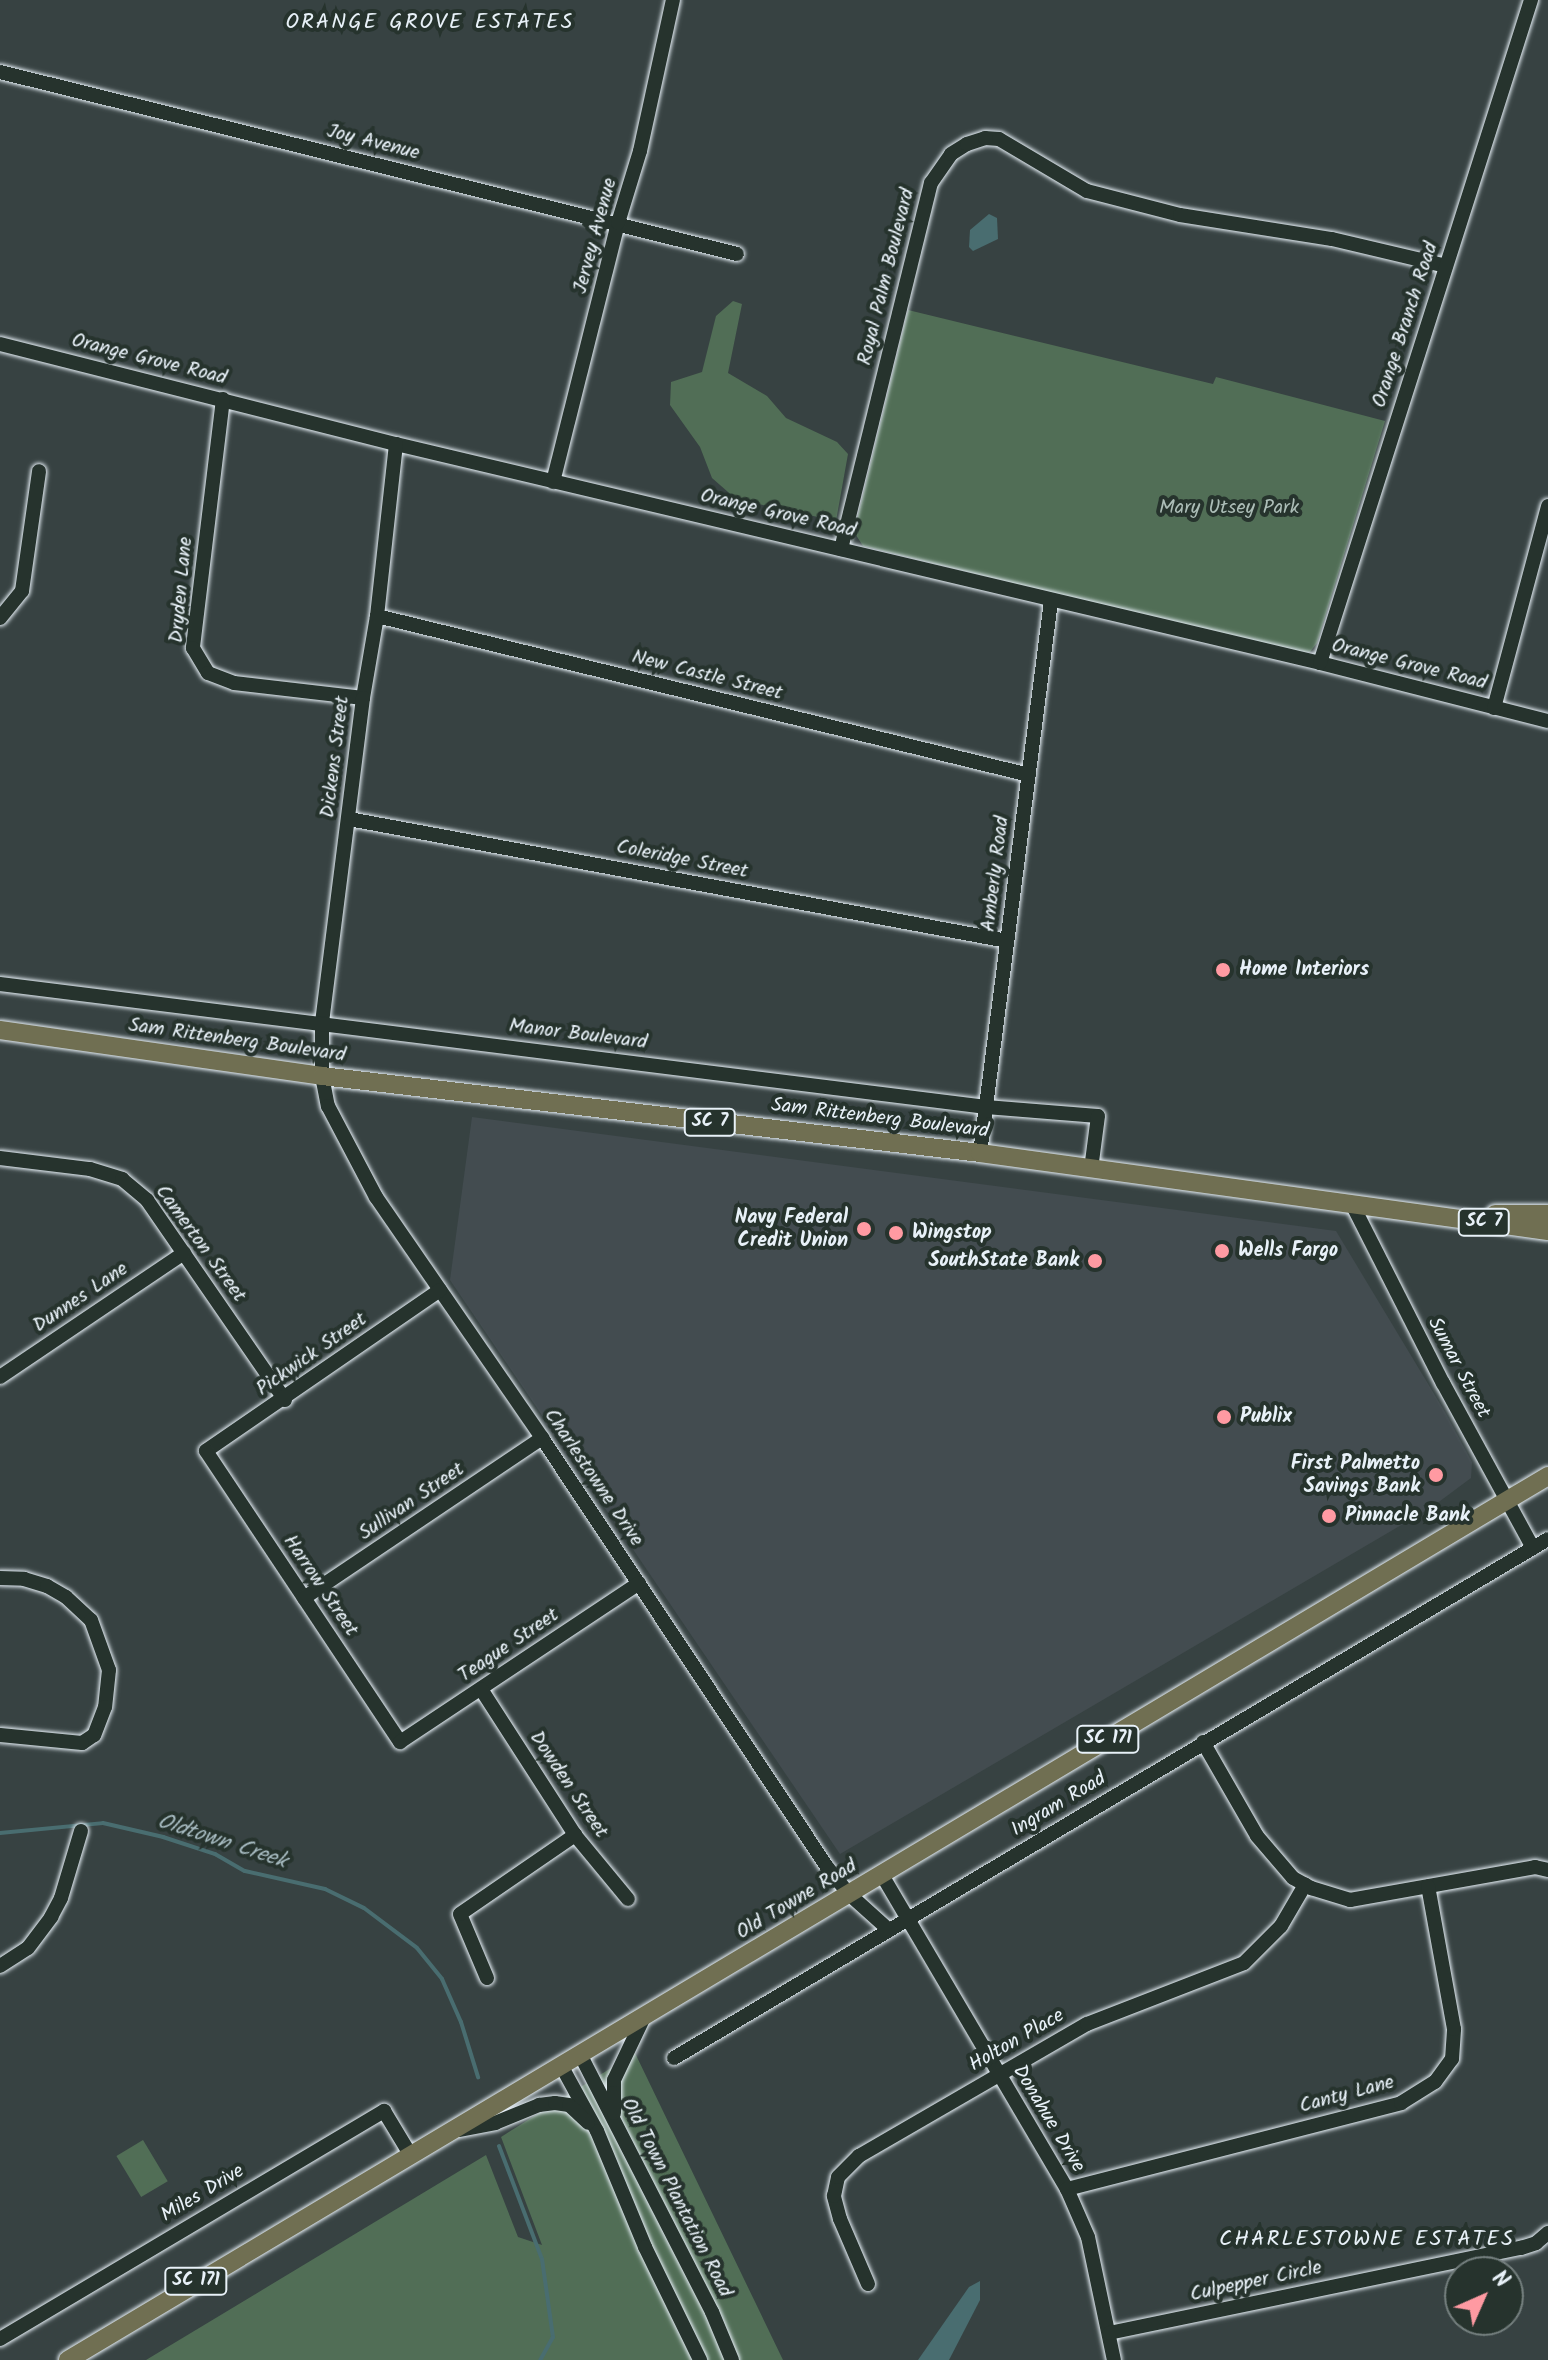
<!DOCTYPE html>
<html>
<head>
<meta charset="utf-8">
<style>
  body { margin:0 }
  #map { position:relative; width:1548px; height:2360px; overflow:hidden; background:#374242; font-family:Kalam,sans-serif }
  div>[style] { position:absolute }
  .built>* { inset:0; background:#434c50 }
  .green>* { inset:0; background:#516e56; transform-origin:0 0 }
  .water>* { inset:0; background:#496d70 }
  .stream>* { height:4px; margin:-2px; padding:0 2px; transform-origin:2px; border-radius:2px; background:#496d70 }
  .roads { filter:drop-shadow(0 0 2px #e8f1f8) drop-shadow(0 0 2px #e8f1f8) }
  .minor>* { height:14px; margin:-7px; padding:0 7px; transform-origin:7px; border-radius:7px; background:#26332d }
  .major>* { height:18px; margin:-9px; padding:0 9px; transform-origin:9px; border-radius:9px; background:#706f52 }
  .dots>* { width:22px; height:22px; translate:-50% -50%; box-sizing:border-box; border:4px solid #26332d; border-radius:50% }
  span { translate:-50% -50%; white-space:nowrap; text-align:center; line-height:1.15; -webkit-text-stroke:8px #26332d; paint-order:stroke }
  .shield-label span { padding:2px 6px; background:#26332d; border:2px solid; border-radius:6px; -webkit-text-stroke-width:0 }
  .shield-label { font-size:18px; color:#e8f1f8; font-weight:700 }
  .street-label { font-size:20px; color:#e8f1f8 }
  .park-label { font-size:20px; color:#acbdb7 }
  .poi-label { font-size:20px; color:#e8f1f8; font-weight:700 }
  .left { translate:0 -50%; text-align:left }
  .right { translate:-100% -50%; text-align:right }
  .neighbourhood-label { font-size:22px; color:#e8f1f8; letter-spacing:2px }
  .water-label { font-size:22px; color:#a8bcc2; font-style:italic }
  .north { position:absolute; left:1444px; top:2256px; width:80px; height:80px; box-sizing:border-box; background:#26332d; border:2px solid #747f7e; border-radius:50%; rotate:45deg; font-size:22px; font-weight:700; line-height:32px; text-align:center; color:#e8f1f8 }
  .north::after { content:''; display:block; margin:auto; width:28px; height:36px; background:#ff9aa2; clip-path:polygon(50% 0,100% 100%,50% 72%,0 100%) }
</style>
</head>
<body>
<div id="map">
  <div class="built">
    <div style="clip-path:polygon(472px 1117px,1336px 1231px,1445px 1412px,1472px 1462px,1471px 1478px,1432px 1507px,840px 1854px,450px 1280px)"></div>
  </div>
  <div class="green">
    <div style="clip-path:polygon(733px 301px,742px 304px,728px 373px,767px 396px,786px 418px,837px 442px,848px 454px,836px 521px,736px 499px,712px 478px,700px 447px,670px 405px,671px 382px,702px 372px,716px 316px)"></div>
    <div style="clip-path:polygon(908px 310px,1213px 384px,1216px 377px,1385px 421px,1317px 643px,1310px 652px,1298px 653px,863px 546px,854px 532px)"></div>
    <div style="clip-path:polygon(635px 2053px,783px 2360px,146px 2360px,486px 2155px,518px 2237px,542px 2245px,501px 2137px)"></div>
    <div style="left:143px;top:2140px;width:48px;height:31px;rotate:59deg"></div>
  </div>
  <div class="water">
    <div style="clip-path:polygon(989px 214px,997px 218px,998px 239px,973px 251px,969px 247px,970px 230px)"></div>
    <div style="clip-path:polygon(980px 2281px,980px 2300px,949px 2360px,918px 2360px,969px 2287px)"></div>
  </div>
  <div class="stream">
    <div style="left:0;top:1833px;width:103px;rotate:-5.5deg"></div>
    <div style="left:103px;top:1823px;width:62px;rotate:13.1deg"></div>
    <div style="left:163px;top:1837px;width:55px;rotate:18.1deg"></div>
    <div style="left:215px;top:1854px;width:34px;rotate:30deg"></div>
    <div style="left:245px;top:1871px;width:82px;rotate:12.7deg"></div>
    <div style="left:325px;top:1889px;width:43px;rotate:26deg"></div>
    <div style="left:364px;top:1908px;width:66px;rotate:37deg"></div>
    <div style="left:417px;top:1948px;width:40px;rotate:51deg"></div>
    <div style="left:442px;top:1979px;width:47px;rotate:66.2deg"></div>
    <div style="left:461px;top:2022px;width:58px;rotate:72.8deg"></div>
    <div style="left:499px;top:2146px;width:121px;rotate:69.2deg"></div>
    <div style="left:542px;top:2259px;width:79px;rotate:82deg"></div>
    <div style="left:553px;top:2337px;width:26px;rotate:119deg"></div>
  </div>
  <div class="roads">
    <div class="minor">
      <div style="left:0;top:72px;width:759px;rotate:13.87deg"></div>
      <div style="left:0;top:344px;width:408px;rotate:14.2deg"></div>
      <div style="left:396px;top:444px;width:950px;rotate:13.33deg"></div>
      <div style="left:1320px;top:663px;width:235px;rotate:14.3deg"></div>
      <div style="left:223px;top:399px;width:251px;rotate:96.9deg"></div>
      <div style="left:193px;top:648px;width:29px;rotate:59deg"></div>
      <div style="left:208px;top:673px;width:28px;rotate:21deg"></div>
      <div style="left:234px;top:683px;width:130px;rotate:6.6deg"></div>
      <div style="left:396px;top:444px;width:173px;rotate:96.3deg"></div>
      <div style="left:377px;top:616px;width:83px;rotate:99.7deg"></div>
      <div style="left:363px;top:698px;width:328px;rotate:97.2deg"></div>
      <div style="left:322px;top:1023px;width:53px;rotate:90deg"></div>
      <div style="left:322px;top:1076px;width:31px;rotate:79deg"></div>
      <div style="left:328px;top:1106px;width:103px;rotate:62.2deg"></div>
      <div style="left:376px;top:1197px;width:293px;rotate:55.4deg"></div>
      <div style="left:542px;top:1438px;width:515px;rotate:56.4deg"></div>
      <div style="left:827px;top:1867px;width:35px;rotate:51deg"></div>
      <div style="left:849px;top:1894px;width:54px;rotate:42deg"></div>
      <div style="left:553px;top:482px;width:267px;rotate:-75.9deg"></div>
      <div style="left:618px;top:223px;width:75px;rotate:-73deg"></div>
      <div style="left:640px;top:151px;width:155px;rotate:-77.7deg"></div>
      <div style="left:841px;top:549px;width:377px;rotate:-76.2deg"></div>
      <div style="left:931px;top:183px;width:35px;rotate:-55deg"></div>
      <div style="left:951px;top:154px;width:19px;rotate:-32deg"></div>
      <div style="left:967px;top:144px;width:19px;rotate:-18deg"></div>
      <div style="left:985px;top:138px;width:14px;rotate:4deg"></div>
      <div style="left:999px;top:139px;width:102px;rotate:30.6deg"></div>
      <div style="left:1087px;top:191px;width:96px;rotate:14.5deg"></div>
      <div style="left:1180px;top:215px;width:154px;rotate:9deg"></div>
      <div style="left:1332px;top:239px;width:117px;rotate:13.3deg"></div>
      <div style="left:377px;top:616px;width:671px;rotate:13.7deg"></div>
      <div style="left:0;top:618px;width:35px;rotate:-51deg"></div>
      <div style="left:22px;top:591px;width:121px;rotate:-81.9deg"></div>
      <div style="left:1320px;top:663px;width:696px;rotate:-72.35deg"></div>
      <div style="left:1494px;top:708px;width:209px;rotate:-75deg"></div>
      <div style="left:349px;top:819px;width:669px;rotate:10.5deg"></div>
      <div style="left:0;top:984px;width:994px;rotate:7.11deg"></div>
      <div style="left:986px;top:1107px;width:112px;rotate:4.6deg"></div>
      <div style="left:1098px;top:1116px;width:53px;rotate:97.5deg"></div>
      <div style="left:980px;top:1153px;width:557px;rotate:-82.67deg"></div>
      <div style="left:0;top:1158px;width:91px;rotate:7deg"></div>
      <div style="left:90px;top:1169px;width:34px;rotate:17deg"></div>
      <div style="left:122px;top:1179px;width:33px;rotate:40deg"></div>
      <div style="left:147px;top:1200px;width:243px;rotate:55.4deg"></div>
      <div style="left:1352px;top:1204px;width:201px;rotate:63.1deg"></div>
      <div style="left:1443px;top:1383px;width:188px;rotate:61.4deg"></div>
      <div style="left:440px;top:1290px;width:284px;rotate:145.5deg"></div>
      <div style="left:206px;top:1451px;width:350px;rotate:56.3deg"></div>
      <div style="left:400px;top:1742px;width:287px;rotate:-33.6deg"></div>
      <div style="left:0;top:1377px;width:222px;rotate:-34deg"></div>
      <div style="left:0;top:1578px;width:24px;rotate:2deg"></div>
      <div style="left:24px;top:1579px;width:24px;rotate:17deg"></div>
      <div style="left:47px;top:1586px;width:22px;rotate:30deg"></div>
      <div style="left:66px;top:1597px;width:34px;rotate:43deg"></div>
      <div style="left:91px;top:1620px;width:53px;rotate:70.2deg"></div>
      <div style="left:109px;top:1670px;width:37px;rotate:96deg"></div>
      <div style="left:105px;top:1707px;width:30px;rotate:111deg"></div>
      <div style="left:94px;top:1735px;width:14px;rotate:146deg"></div>
      <div style="left:82px;top:1743px;width:82px;rotate:-174.4deg"></div>
      <div style="left:304px;top:1598px;width:287px;rotate:-33.9deg"></div>
      <div style="left:481px;top:1689px;width:174px;rotate:57.2deg"></div>
      <div style="left:575px;top:1835px;width:83px;rotate:50.4deg"></div>
      <div style="left:1203px;top:1742px;width:108px;rotate:60.1deg"></div>
      <div style="left:1257px;top:1836px;width:55px;rotate:49.4deg"></div>
      <div style="left:1293px;top:1878px;width:21px;rotate:29deg"></div>
      <div style="left:1311px;top:1888px;width:41px;rotate:17.1deg"></div>
      <div style="left:1350px;top:1900px;width:188px;rotate:-10.1deg"></div>
      <div style="left:1535px;top:1867px;width:13px;rotate:13deg"></div>
      <div style="left:882px;top:1875px;width:364px;rotate:59.5deg"></div>
      <div style="left:1067px;top:2189px;width:52px;rotate:66.4deg"></div>
      <div style="left:1088px;top:2237px;width:126px;rotate:78.1deg"></div>
      <div style="left:0;top:1966px;width:33px;rotate:-33deg"></div>
      <div style="left:28px;top:1948px;width:39px;rotate:-53deg"></div>
      <div style="left:51px;top:1917px;width:21px;rotate:-62deg"></div>
      <div style="left:61px;top:1898px;width:70px;rotate:-73.4deg"></div>
      <div style="left:487px;top:1978px;width:69px;rotate:-112.9deg"></div>
      <div style="left:460px;top:1914px;width:140px;rotate:-34.5deg"></div>
      <div style="left:581px;top:2056px;width:288px;rotate:62.9deg"></div>
      <div style="left:712px;top:2312px;width:52px;rotate:67.4deg"></div>
      <div style="left:674px;top:2058px;width:1016px;rotate:-30.7deg"></div>
      <div style="left:562px;top:2067px;width:73px;rotate:61.3deg"></div>
      <div style="left:597px;top:2131px;width:126px;rotate:67.5deg"></div>
      <div style="left:645px;top:2247px;width:126px;rotate:64deg"></div>
      <div style="left:614px;top:2113px;width:33px;rotate:-90deg"></div>
      <div style="left:614px;top:2080px;width:70px;rotate:-64.5deg"></div>
      <div style="left:460px;top:2130px;width:36px;rotate:-11deg"></div>
      <div style="left:495px;top:2123px;width:48px;rotate:-22.2deg"></div>
      <div style="left:539px;top:2105px;width:16px;rotate:-7deg"></div>
      <div style="left:555px;top:2103px;width:14px;rotate:8deg"></div>
      <div style="left:569px;top:2105px;width:26px;rotate:43deg"></div>
      <div style="left:1067px;top:2189px;width:345px;rotate:-14.4deg"></div>
      <div style="left:1401px;top:2103px;width:40px;rotate:-32deg"></div>
      <div style="left:1435px;top:2082px;width:29px;rotate:-54deg"></div>
      <div style="left:1452px;top:2059px;width:30px;rotate:-86deg"></div>
      <div style="left:1454px;top:2029px;width:145px;rotate:-100.3deg"></div>
      <div style="left:868px;top:2284px;width:71px;rotate:-113.3deg"></div>
      <div style="left:840px;top:2219px;width:24px;rotate:-105deg"></div>
      <div style="left:834px;top:2196px;width:19px;rotate:-78deg"></div>
      <div style="left:838px;top:2177px;width:30px;rotate:-45deg"></div>
      <div style="left:859px;top:2156px;width:263px;rotate:-30.1deg"></div>
      <div style="left:1087px;top:2024px;width:168px;rotate:-21.2deg"></div>
      <div style="left:1244px;top:1963px;width:52px;rotate:-45deg"></div>
      <div style="left:1281px;top:1926px;width:48px;rotate:-59.7deg"></div>
      <div style="left:1109px;top:2333px;width:421px;rotate:-11.7deg"></div>
      <div style="left:1521px;top:2248px;width:16px;rotate:-18deg"></div>
      <div style="left:1536px;top:2243px;width:16px;rotate:-40deg"></div>
      <div style="left:0;top:2339px;width:447px;rotate:-30.7deg"></div>
      <div style="left:384px;top:2111px;width:50px;rotate:58.8deg"></div>
    </div>
    <div class="major">
      <div style="left:0;top:1030px;width:325px;rotate:8.1deg"></div>
      <div style="left:322px;top:1076px;width:662px;rotate:6.67deg"></div>
      <div style="left:980px;top:1153px;width:573px;rotate:7.82deg"></div>
      <div style="left:1495px;top:1214px;width:53px"></div>
      <div style="left:68px;top:2360px;width:1724px;rotate:-30.85deg"></div>
    </div>
  </div>
  <div class="dots">
    <div style="left:1223px;top:970px;background:#ff9aa2"></div>
    <div style="left:864px;top:1229px;background:#ff9aa2"></div>
    <div style="left:896px;top:1233px;background:#ff9aa2"></div>
    <div style="left:1222px;top:1251px;background:#ff9aa2"></div>
    <div style="left:1095px;top:1261px;background:#ff9aa2"></div>
    <div style="left:1224px;top:1417px;background:#ff9aa2"></div>
    <div style="left:1436px;top:1475px;background:#ff9aa2"></div>
    <div style="left:1329px;top:1516px;background:#ff9aa2"></div>
  </div>
  <div class="shield-label">
    <span style="left:710px;top:1122px">SC 7</span>
    <span style="left:1484px;top:1222px">SC 7</span>
    <span style="left:1108px;top:1739px">SC 171</span>
    <span style="left:196px;top:2281px">SC 171</span>
  </div>
  <div class="street-label">
    <span style="left:373px;top:143px;rotate:14deg">Joy Avenue</span>
    <span style="left:596px;top:236px;rotate:-75deg">Jervey Avenue</span>
    <span style="left:887px;top:277px;rotate:-76deg">Royal Palm Boulevard</span>
    <span style="left:1406px;top:325px;rotate:-72deg">Orange Branch Road</span>
    <span style="left:149px;top:360px;rotate:14deg">Orange Grove Road</span>
    <span style="left:778px;top:514px;rotate:13deg">Orange Grove Road</span>
    <span style="left:182px;top:590px;rotate:-85deg">Dryden Lane</span>
    <span style="left:1409px;top:665px;rotate:14deg">Orange Grove Road</span>
    <span style="left:707px;top:676px;rotate:14deg">New Castle Street</span>
    <span style="left:336px;top:757px;rotate:-83deg">Dickens Street</span>
    <span style="left:682px;top:860px;rotate:11deg">Coleridge Street</span>
    <span style="left:996px;top:874px;rotate:-83deg">Amberly Road</span>
    <span style="left:578px;top:1035px;rotate:7deg">Manor Boulevard</span>
    <span style="left:237px;top:1041px;rotate:8deg">Sam Rittenberg Boulevard</span>
    <span style="left:880px;top:1119px;rotate:7deg">Sam Rittenberg Boulevard</span>
    <span style="left:200px;top:1244px;rotate:54deg">Camerton Street</span>
    <span style="left:81px;top:1298px;rotate:-34deg">Dunnes Lane</span>
    <span style="left:312px;top:1355px;rotate:-35deg">Pickwick Street</span>
    <span style="left:1458px;top:1368px;rotate:62deg">Sumar Street</span>
    <span style="left:593px;top:1478px;rotate:56deg">Charlestowne Drive</span>
    <span style="left:412px;top:1502px;rotate:-34deg">Sullivan Street</span>
    <span style="left:320px;top:1586px;rotate:56deg">Harrow Street</span>
    <span style="left:509px;top:1646px;rotate:-34deg">Teague Street</span>
    <span style="left:568px;top:1785px;rotate:56deg">Dowden Street</span>
    <span style="left:1059px;top:1805px;rotate:-31deg">Ingram Road</span>
    <span style="left:797px;top:1900px;rotate:-31deg">Old Towne Road</span>
    <span style="left:1017px;top:2041px;rotate:-30deg">Holton Place</span>
    <span style="left:1347px;top:2095px;rotate:-15deg">Canty Lane</span>
    <span style="left:1048px;top:2119px;rotate:59deg">Donahue Drive</span>
    <span style="left:203px;top:2194px;rotate:-31deg">Miles Drive</span>
    <span style="left:676px;top:2198px;rotate:63deg">Old Town Plantation Road</span>
    <span style="left:1256px;top:2282px;rotate:-12deg">Culpepper Circle</span>
  </div>
  <div class="park-label">
    <span style="left:1229px;top:508px">Mary Utsey Park</span>
  </div>
  <div class="poi-label">
    <span class="left" style="left:1239px;top:970px">Home Interiors</span>
    <span class="right" style="left:848px;top:1230px">Navy Federal<br>Credit Union</span>
    <span class="left" style="left:912px;top:1233px">Wingstop</span>
    <span class="left" style="left:1238px;top:1251px">Wells Fargo</span>
    <span class="right" style="left:1079px;top:1261px">SouthState Bank</span>
    <span class="left" style="left:1240px;top:1417px">Publix</span>
    <span class="right" style="left:1420px;top:1476px">First Palmetto<br>Savings Bank</span>
    <span class="left" style="left:1345px;top:1516px">Pinnacle Bank</span>
  </div>
  <div class="neighbourhood-label">
    <span style="left:430px;top:23px">ORANGE GROVE ESTATES</span>
    <span style="left:1367px;top:2240px">CHARLESTOWNE ESTATES</span>
  </div>
  <div class="water-label">
    <span style="left:222px;top:1842px;rotate:18deg">Oldtown Creek</span>
  </div>
  <div class="north">N</div>
</div>
</body>
</html>
